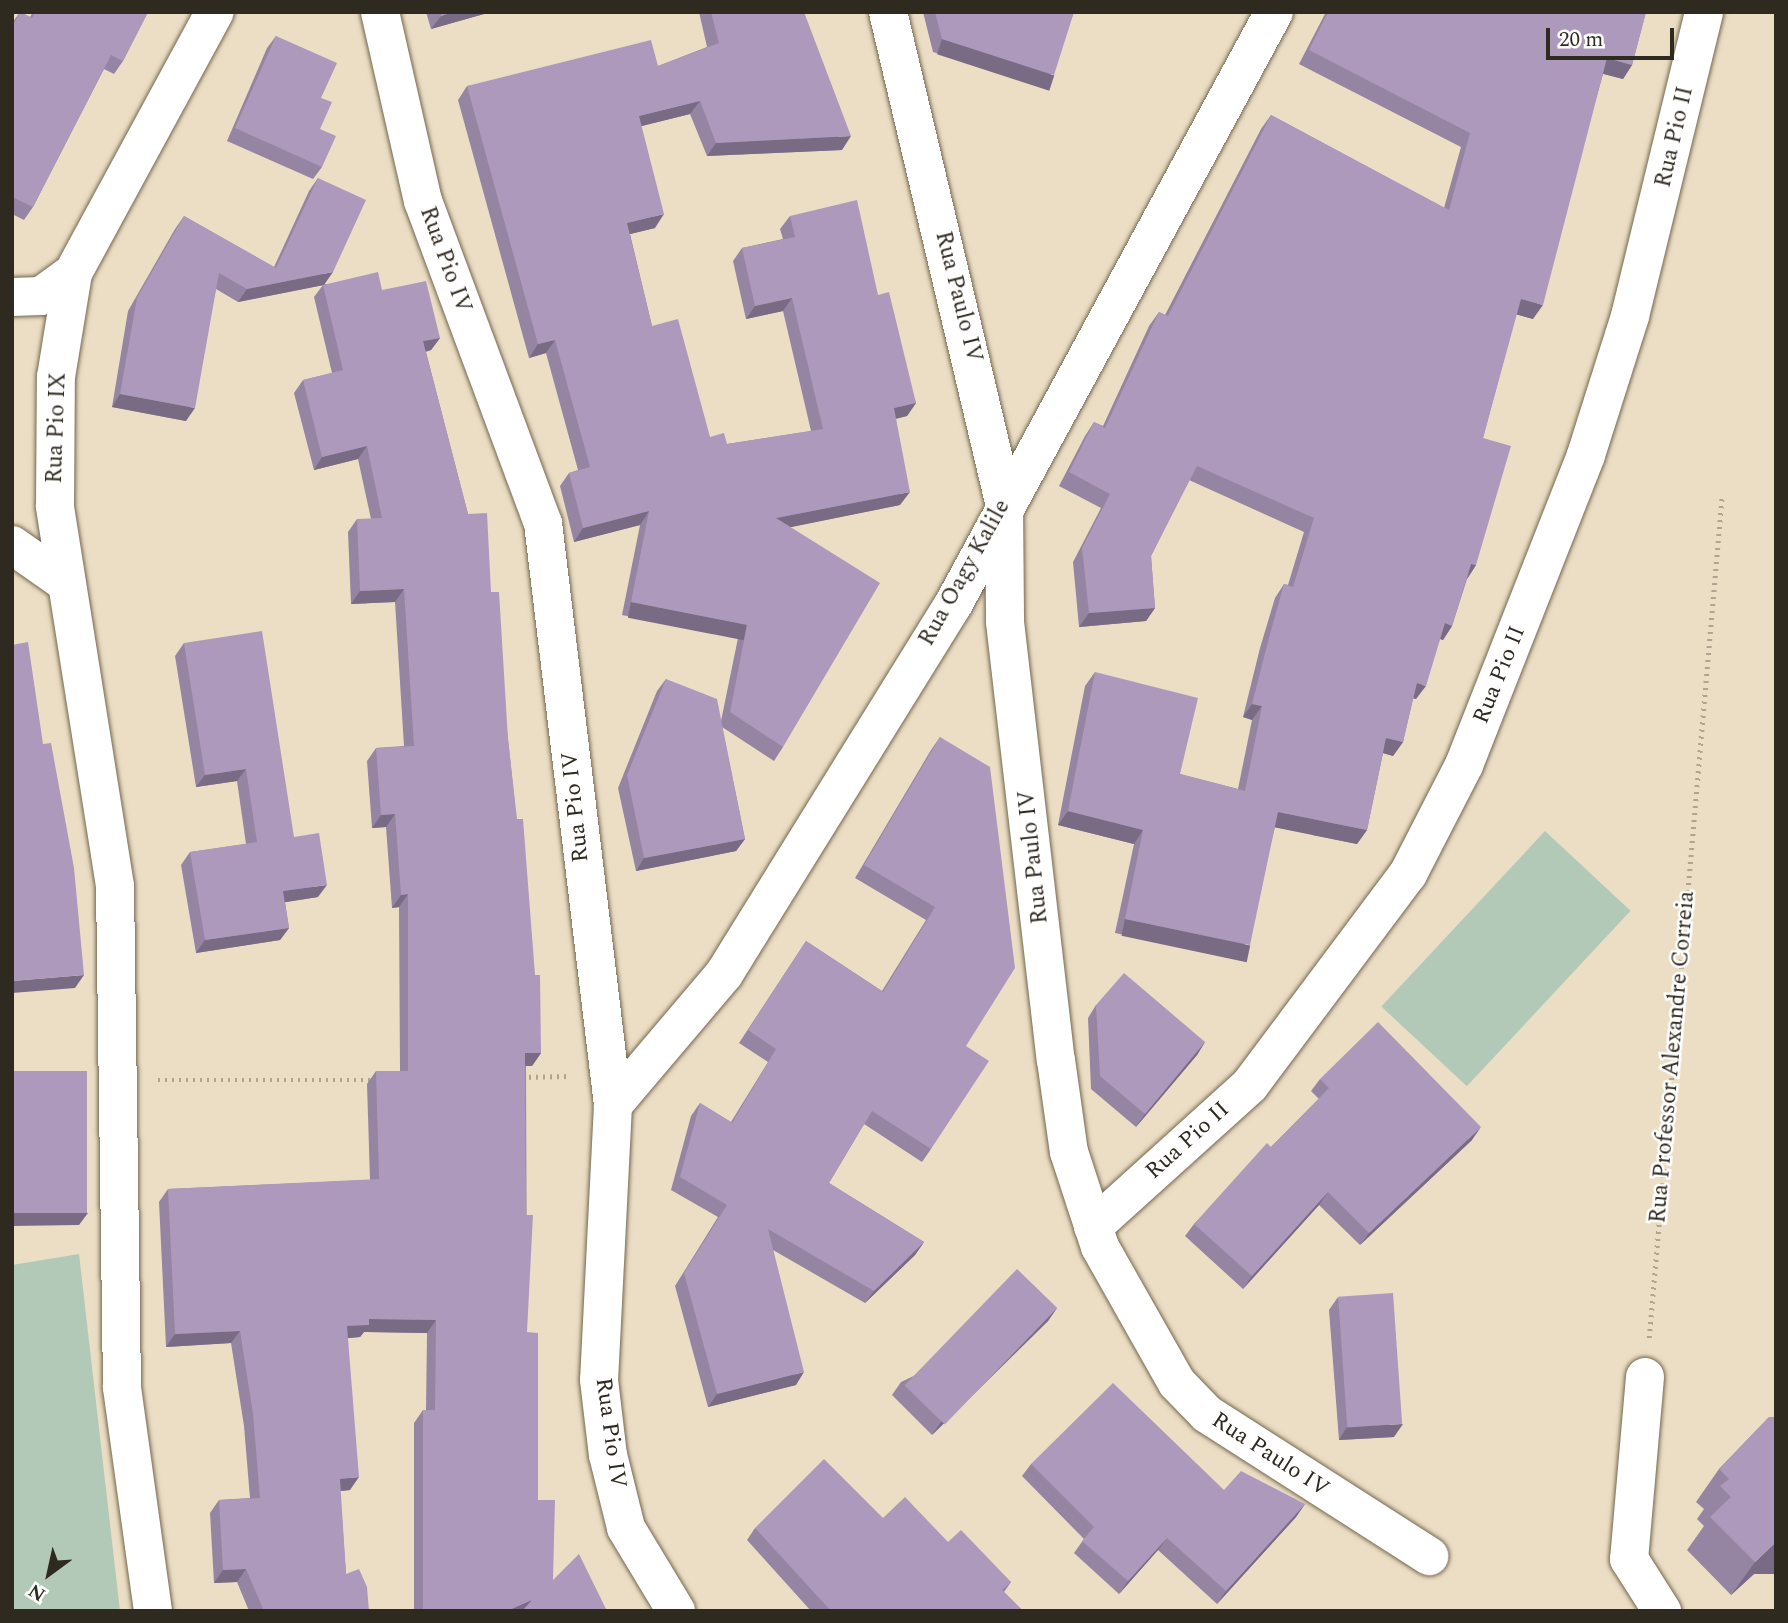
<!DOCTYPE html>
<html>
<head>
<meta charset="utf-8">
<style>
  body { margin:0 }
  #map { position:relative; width:1788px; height:1623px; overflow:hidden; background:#ecdec4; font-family:Spectral,serif }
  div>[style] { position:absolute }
  .green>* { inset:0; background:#b3c9b7; transform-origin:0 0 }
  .path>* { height:4.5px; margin-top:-2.25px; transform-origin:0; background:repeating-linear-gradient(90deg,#afa48f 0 2px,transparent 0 7px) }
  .roads { filter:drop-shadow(0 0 2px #736750) drop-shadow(0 0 2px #736750) }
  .minor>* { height:38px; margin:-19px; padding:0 19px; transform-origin:19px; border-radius:19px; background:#fff }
  .wall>* { inset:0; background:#9584a2 }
  .shaded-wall>* { inset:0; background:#796b84; transform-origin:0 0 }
  .building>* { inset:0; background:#ad99bc; transform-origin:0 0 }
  span { translate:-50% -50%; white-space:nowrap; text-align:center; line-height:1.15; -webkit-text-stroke:5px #fff; paint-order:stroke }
  .street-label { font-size:23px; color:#2f2a20 }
  .frame { position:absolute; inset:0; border:14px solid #2f2a20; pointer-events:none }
  .north { position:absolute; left:14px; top:1539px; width:70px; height:70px; -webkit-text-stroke:5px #fff; paint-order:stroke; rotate:213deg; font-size:19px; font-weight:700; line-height:28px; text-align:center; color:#2f2a20 }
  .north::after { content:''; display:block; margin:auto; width:24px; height:32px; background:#2f2a20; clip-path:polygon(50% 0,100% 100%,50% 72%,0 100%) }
  .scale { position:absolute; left:1546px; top:28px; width:128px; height:32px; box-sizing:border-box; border:4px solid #2f2a20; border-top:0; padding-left:9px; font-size:21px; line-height:24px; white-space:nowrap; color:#2f2a20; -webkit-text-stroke:5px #fff; paint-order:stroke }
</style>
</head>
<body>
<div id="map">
  <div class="green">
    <div style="left:1545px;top:831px;width:117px;height:240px;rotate:43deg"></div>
    <div style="clip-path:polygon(79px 1254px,120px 1611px,12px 1611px,12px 1265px)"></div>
  </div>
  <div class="path">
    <div style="left:522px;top:1077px;width:47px;rotate:-1.2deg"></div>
    <div style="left:158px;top:1080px;width:215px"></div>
    <div style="left:1649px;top:1338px;width:846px;rotate:-85.05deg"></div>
  </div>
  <div class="roads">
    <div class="minor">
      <div style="left:380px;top:12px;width:194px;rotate:77.2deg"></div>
      <div style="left:423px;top:201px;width:344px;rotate:69.6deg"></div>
      <div style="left:543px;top:523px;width:586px;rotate:83.14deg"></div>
      <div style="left:613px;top:1105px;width:275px;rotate:92.9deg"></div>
      <div style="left:599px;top:1380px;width:76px;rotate:83.2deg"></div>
      <div style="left:608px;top:1455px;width:75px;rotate:76.1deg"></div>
      <div style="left:626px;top:1528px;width:97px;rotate:58.9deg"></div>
      <div style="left:888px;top:12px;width:504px;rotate:76.68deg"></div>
      <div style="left:1004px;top:502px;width:120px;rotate:89.5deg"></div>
      <div style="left:1005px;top:622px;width:441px;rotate:83.4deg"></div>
      <div style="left:1056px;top:1060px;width:93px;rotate:82deg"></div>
      <div style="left:1069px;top:1152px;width:100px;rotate:71.9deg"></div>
      <div style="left:1100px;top:1247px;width:156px;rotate:60.5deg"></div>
      <div style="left:1177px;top:1383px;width:43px;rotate:45.9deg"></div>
      <div style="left:1207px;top:1414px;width:264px;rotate:32.6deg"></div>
      <div style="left:12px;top:297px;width:29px;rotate:-2deg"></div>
      <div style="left:41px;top:296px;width:39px;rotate:-36deg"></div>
      <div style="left:12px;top:545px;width:66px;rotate:35.1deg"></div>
      <div style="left:613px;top:1105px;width:172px;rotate:-49.7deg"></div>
      <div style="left:724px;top:974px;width:434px;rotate:-58.2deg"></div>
      <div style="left:953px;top:605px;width:674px;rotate:-61.57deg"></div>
      <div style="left:1093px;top:1227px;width:212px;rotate:-42.1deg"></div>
      <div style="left:1250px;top:1085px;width:264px;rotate:-53.2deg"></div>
      <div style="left:1408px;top:874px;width:123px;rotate:-62.8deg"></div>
      <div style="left:1464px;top:765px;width:333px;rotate:-68.5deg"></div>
      <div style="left:1586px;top:455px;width:146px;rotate:-72.4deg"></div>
      <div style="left:1630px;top:316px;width:313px;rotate:-76.3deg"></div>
      <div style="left:1645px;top:1377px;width:183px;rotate:95deg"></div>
      <div style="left:1629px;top:1559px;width:62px;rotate:57.6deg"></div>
      <div style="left:153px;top:1611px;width:226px;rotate:-97.9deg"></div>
      <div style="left:122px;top:1387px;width:501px;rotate:-90.8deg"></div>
      <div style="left:115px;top:886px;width:385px;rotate:-99deg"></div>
      <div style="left:55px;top:506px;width:129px;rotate:-89.6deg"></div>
      <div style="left:56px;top:377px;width:105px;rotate:-80.7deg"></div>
      <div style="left:73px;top:273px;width:297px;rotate:-61.5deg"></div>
    </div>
  </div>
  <div class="wall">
    <div style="clip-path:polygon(20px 12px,30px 17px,33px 12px,148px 12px,123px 61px,114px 74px,104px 69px,33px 207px,24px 220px,12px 214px,12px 23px)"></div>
    <div style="clip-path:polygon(426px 12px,491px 12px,431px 29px)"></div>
    <div style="clip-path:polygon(699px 12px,804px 12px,842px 150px,707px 156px,690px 114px,641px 126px,655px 228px,630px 234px,652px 326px,710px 437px,727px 444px,811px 431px,783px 311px,746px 319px,733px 261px,742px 248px,783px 239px,780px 229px,790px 216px,878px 295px,916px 403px,907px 416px,896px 419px,900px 505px,790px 527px,783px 747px,774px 761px,722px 727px,745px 839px,736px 851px,636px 871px,618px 788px,657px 691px,666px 679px,721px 721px,738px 638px,622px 615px,640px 525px,574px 542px,560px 486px,569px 473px,578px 470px,546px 353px,529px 358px,458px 100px,467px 86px,658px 66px,707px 47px)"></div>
    <div style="clip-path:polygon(923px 12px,1074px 12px,1045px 88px,933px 52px)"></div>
    <div style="clip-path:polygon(1326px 12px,1646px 12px,1632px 65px,1623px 79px,1603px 74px,1533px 319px,1516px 314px,1483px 438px,1476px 565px,1467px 579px,1452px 626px,1443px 640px,1440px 639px,1416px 699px,1413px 698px,1403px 742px,1393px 756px,1383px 753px,1367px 830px,1357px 844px,1275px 827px,1241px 959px,1115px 933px,1134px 844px,1058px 825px,1085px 686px,1095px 672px,1180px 774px,1238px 789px,1252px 720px,1243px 717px,1260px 648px,1275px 598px,1284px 584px,1288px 585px,1304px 532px,1189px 480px,1151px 556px,1155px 608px,1146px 621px,1079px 627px,1073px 562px,1101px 508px,1059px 486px,1085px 436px,1094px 422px,1103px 426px,1149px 326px,1159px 312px,1165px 315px,1261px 129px,1271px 115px,1444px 208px,1461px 147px,1299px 64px)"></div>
    <div style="clip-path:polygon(276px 36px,321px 98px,320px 129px,322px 167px,313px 179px,227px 141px,267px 48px)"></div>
    <div style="clip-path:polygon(318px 178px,324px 284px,382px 290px,440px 338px,431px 350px,426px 352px,468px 514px,491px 592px,508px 739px,541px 1053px,532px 1066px,526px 1066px,527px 1332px,538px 1500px,553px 1580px,607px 1611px,414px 1611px,414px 1423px,423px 1410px,426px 1410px,427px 1333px,364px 1332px,360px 1337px,348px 1338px,350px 1490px,340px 1491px,346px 1574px,369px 1611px,249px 1611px,237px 1582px,214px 1583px,210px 1513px,219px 1500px,250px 1498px,244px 1426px,231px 1343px,166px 1347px,159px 1202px,168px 1189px,370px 1180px,367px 1084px,376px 1071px,400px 1071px,399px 907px,392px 908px,386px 827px,372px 828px,367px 761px,376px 748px,404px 746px,395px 602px,351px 604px,348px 532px,357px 519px,371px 519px,358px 459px,314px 470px,294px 393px,303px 380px,332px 373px,314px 297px,323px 285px,238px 302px,216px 289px,186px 421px,112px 407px,128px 311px,175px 229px,184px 216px,274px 267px,309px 191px)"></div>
    <div style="clip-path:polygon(184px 643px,294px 837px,318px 897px,285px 902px,289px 928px,280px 940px,196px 953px,181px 865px,190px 852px,246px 844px,237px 781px,196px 787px,175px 656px)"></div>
    <div style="clip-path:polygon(940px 737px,966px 1046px,931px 1149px,922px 1162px,864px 1124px,829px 1183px,924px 1242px,915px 1255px,865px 1303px,773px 1250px,796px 1385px,708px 1407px,675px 1286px,718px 1217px,671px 1190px,691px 1116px,700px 1103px,731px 1122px,768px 1062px,739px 1043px,806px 941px,882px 991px,926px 920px,855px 878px,931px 750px)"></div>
    <div style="clip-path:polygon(1096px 1005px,1205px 1042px,1197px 1055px,1136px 1127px,1091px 1089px,1088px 1018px)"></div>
    <div style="clip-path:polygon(1320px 1079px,1472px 1140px,1360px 1245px,1319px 1205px,1243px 1289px,1185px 1236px,1194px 1224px,1319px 1099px,1311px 1091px)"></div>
    <div style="clip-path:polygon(1338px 1297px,1394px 1437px,1339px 1440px,1329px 1310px)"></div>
    <div style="clip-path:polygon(1057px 1308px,1048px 1321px,932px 1435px,892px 1395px,901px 1382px)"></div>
    <div style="clip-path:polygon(1769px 1417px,1754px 1574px,1731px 1595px,1687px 1550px,1704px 1526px,1697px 1519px,1704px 1509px,1696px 1502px,1719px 1469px)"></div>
    <div style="clip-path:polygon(1031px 1464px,1224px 1490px,1305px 1504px,1296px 1517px,1217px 1604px,1158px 1550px,1119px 1594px,1074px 1553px,1084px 1539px,1022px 1476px)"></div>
    <div style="clip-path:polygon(883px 1518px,948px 1542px,1011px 1582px,1004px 1592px,1023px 1611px,811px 1611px,747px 1540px,755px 1528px)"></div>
  </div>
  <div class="shaded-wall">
    <div style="clip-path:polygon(454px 12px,491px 12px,431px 29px,441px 16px)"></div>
    <div style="left:942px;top:39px;width:118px;height:16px;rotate:18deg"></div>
    <div style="clip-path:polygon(1607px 58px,1632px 65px,1623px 79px,1597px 72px)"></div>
    <div style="clip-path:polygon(700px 101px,690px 114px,630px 129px,639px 116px)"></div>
    <div style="clip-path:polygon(851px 136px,842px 150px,707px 156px,716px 143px)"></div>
    <div style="clip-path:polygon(664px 214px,655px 228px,618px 237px,627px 223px)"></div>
    <div style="clip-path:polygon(333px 272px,324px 285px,238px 302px,247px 289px)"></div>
    <div style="clip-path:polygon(792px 298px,783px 311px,746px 319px,755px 306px)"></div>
    <div style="clip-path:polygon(1521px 299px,1543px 305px,1533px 319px,1511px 313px)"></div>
    <div style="clip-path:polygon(440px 338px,431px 350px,414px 354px,423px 341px)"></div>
    <div style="clip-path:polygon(555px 340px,546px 353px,529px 358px,538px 344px)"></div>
    <div style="clip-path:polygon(120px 394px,195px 408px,186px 421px,112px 407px)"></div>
    <div style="clip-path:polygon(916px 403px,907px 416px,885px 421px,894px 408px)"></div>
    <div style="clip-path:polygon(367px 446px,358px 459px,314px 470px,322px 457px)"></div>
    <div style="clip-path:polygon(910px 492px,900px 505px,767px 532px,776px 518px)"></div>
    <div style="clip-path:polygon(649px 511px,640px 525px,574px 542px,583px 528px)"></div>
    <div style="clip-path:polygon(1471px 564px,1476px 565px,1467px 579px)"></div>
    <div style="clip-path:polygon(404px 589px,395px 602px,351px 604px,360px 591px)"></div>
    <div style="left:631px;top:602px;width:118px;height:16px;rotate:11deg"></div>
    <div style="clip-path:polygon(1155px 608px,1146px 621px,1079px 627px,1089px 613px)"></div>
    <div style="clip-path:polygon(1445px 623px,1452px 626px,1443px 640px,1435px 637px)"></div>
    <div style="clip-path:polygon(1417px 683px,1426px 686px,1416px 699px,1408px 697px)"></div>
    <div style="clip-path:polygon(1252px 704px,1262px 706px,1252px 720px,1243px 717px)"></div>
    <div style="clip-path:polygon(1386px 738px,1403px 742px,1393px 756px,1376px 751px)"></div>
    <div style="clip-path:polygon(246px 769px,237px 781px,196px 787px,205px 775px)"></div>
    <div style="clip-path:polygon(1068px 811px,1143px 830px,1134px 844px,1058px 825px)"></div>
    <div style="clip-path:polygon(1278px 812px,1367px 830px,1357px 844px,1268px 826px)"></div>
    <div style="clip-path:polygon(395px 814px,386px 827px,372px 828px,381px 815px)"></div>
    <div style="clip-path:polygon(745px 839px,736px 851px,636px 871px,644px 858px)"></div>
    <div style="clip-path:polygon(327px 885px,318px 897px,274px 904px,283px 891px)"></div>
    <div style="clip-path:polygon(408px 894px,399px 907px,392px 908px,401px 895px)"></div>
    <div style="left:1125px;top:919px;width:128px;height:17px;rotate:12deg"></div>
    <div style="clip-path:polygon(289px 928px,280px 940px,196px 953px,205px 940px)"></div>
    <div style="clip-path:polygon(84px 975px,75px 988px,12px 993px,12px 981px)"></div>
    <div style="clip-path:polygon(1205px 1042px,1197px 1055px,1136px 1127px,1145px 1114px)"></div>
    <div style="clip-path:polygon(525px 1053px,541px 1053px,532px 1066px,517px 1066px)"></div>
    <div style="clip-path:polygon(1481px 1127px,1472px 1140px,1360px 1245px,1369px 1233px)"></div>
    <div style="clip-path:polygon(1328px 1192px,1319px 1205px,1243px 1289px,1252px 1276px)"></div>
    <div style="clip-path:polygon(12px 1213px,88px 1213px,79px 1225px,12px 1226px)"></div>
    <div style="clip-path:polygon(924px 1242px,915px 1255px,865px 1303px,874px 1291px)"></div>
    <div style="clip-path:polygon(1057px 1308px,1048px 1321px,932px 1435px,941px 1422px)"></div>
    <div style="clip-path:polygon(369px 1319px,436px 1320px,427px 1333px,364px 1332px,360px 1337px,338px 1339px,347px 1326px)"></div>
    <div style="clip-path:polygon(240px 1331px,231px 1343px,166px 1347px,175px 1334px)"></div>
    <div style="clip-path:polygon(804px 1372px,796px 1385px,708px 1407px,717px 1394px)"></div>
    <div style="clip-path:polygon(1403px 1424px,1394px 1437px,1339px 1440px,1347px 1427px)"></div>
    <div style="clip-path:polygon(359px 1477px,350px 1490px,331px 1492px,340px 1479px)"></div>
    <div style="clip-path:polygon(1305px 1504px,1296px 1517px,1217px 1604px,1226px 1591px)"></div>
    <div style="clip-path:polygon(1167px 1538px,1158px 1550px,1119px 1594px,1128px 1581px)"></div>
    <div style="clip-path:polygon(1776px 1542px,1776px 1574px,1754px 1574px,1731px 1595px,1755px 1562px)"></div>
    <div style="clip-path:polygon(246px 1569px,237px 1582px,214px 1583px,223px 1570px)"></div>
    <div style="clip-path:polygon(532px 1600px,525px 1611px,507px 1611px)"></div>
  </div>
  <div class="building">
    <div style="clip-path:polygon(20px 12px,32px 18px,35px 12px,148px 12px,123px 61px,111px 55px,33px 207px,12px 197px,12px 27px)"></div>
    <div style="clip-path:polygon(440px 12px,454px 12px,441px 16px)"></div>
    <div style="clip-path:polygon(711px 12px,804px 12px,851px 136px,716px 143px,700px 101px,639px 116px,664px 214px,627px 223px,652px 326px,678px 319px,710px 437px,724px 433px,727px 444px,823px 429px,792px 298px,755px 306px,742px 248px,795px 237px,790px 216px,857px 200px,878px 295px,889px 292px,916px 403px,894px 408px,910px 492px,776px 518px,880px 583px,783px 747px,730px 712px,747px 625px,631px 602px,649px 511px,583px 528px,569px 473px,590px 467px,555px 340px,538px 344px,467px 86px,651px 40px,658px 66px,719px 43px)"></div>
    <div style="clip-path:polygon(935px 12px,1074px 12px,1054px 75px,942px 39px)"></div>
    <div style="clip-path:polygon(1328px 12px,1646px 12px,1632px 65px,1607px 58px,1543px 305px,1521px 299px,1483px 438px,1511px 446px,1476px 565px,1471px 564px,1452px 626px,1445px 623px,1426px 686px,1417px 683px,1403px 742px,1386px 738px,1367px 830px,1278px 812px,1250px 945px,1125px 919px,1143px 830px,1068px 811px,1095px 672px,1198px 698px,1180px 774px,1245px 791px,1262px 706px,1252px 704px,1270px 634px,1284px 584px,1293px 587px,1314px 518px,1197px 466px,1151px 556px,1155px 608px,1089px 613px,1082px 548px,1110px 494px,1069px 472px,1094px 422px,1105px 428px,1159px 312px,1168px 316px,1271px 115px,1449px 210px,1470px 133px,1309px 50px)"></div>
    <div style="clip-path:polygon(276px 36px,337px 63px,321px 98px,332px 102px,320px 129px,336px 136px,322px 167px,235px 128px)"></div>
    <div style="clip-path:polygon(318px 178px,366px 200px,333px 272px,247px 289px,219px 273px,195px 408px,120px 394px,137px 298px,184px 216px,276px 268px)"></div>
    <div style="clip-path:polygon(378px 272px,382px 290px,426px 281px,440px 338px,423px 341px,468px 514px,487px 513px,491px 592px,499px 592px,508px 739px,517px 819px,523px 819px,535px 975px,540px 975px,541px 1053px,525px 1053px,526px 1215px,533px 1215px,527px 1332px,538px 1333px,538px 1500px,555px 1500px,553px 1580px,579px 1554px,607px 1611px,522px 1611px,532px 1600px,507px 1611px,423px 1611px,423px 1410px,435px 1410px,436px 1320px,369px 1319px,369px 1325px,347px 1326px,359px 1477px,340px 1479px,346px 1574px,359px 1569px,367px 1587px,369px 1611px,264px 1611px,246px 1569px,223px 1570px,219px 1500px,260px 1498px,253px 1414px,240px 1331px,175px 1334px,168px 1189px,379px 1179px,376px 1071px,408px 1071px,408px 894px,401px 895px,395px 814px,381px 815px,376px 748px,414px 746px,404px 589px,360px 591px,357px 519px,382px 518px,367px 446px,322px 457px,303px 380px,343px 370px,323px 285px)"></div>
    <div style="clip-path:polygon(262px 631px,294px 837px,319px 833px,327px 885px,283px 891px,289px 928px,205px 940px,190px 852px,257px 842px,246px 769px,205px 775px,184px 643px)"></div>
    <div style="clip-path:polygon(28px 642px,43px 744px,51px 743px,74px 868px,84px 975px,12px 981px,12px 645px)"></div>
    <div style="clip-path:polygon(666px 679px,717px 699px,745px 839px,644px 858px,627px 775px)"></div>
    <div style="clip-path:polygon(940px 737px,990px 767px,1015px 968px,966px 1046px,989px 1061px,931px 1149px,872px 1111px,829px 1183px,924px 1242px,874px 1291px,768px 1229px,804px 1372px,717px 1394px,684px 1273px,727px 1205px,680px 1177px,700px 1103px,732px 1123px,776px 1049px,748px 1030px,806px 941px,883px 992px,935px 907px,864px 865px)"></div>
    <div style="clip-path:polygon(1124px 973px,1205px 1042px,1145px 1114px,1100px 1076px,1096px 1005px)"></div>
    <div style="clip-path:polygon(1378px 1022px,1481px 1127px,1369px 1233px,1328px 1192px,1252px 1276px,1194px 1224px,1267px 1143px,1271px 1147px,1329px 1088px,1320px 1079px)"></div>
    <div style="left:12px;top:1071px;width:75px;height:142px"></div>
    <div style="left:1017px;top:1269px;width:56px;height:162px;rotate:44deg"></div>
    <div style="left:1393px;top:1293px;width:131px;height:55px;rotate:86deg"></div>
    <div style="clip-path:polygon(1113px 1383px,1224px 1490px,1241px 1471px,1305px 1504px,1226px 1591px,1167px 1538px,1128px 1581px,1082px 1541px,1094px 1527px,1031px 1464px)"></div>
    <div style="clip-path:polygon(1769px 1417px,1776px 1417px,1776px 1542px,1755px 1562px,1710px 1517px,1731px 1497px,1720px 1486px,1729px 1479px,1719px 1469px)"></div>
    <div style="clip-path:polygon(824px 1459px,883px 1518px,905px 1497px,948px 1542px,961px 1530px,1011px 1582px,1002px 1590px,1023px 1611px,831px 1611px,755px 1528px)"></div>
  </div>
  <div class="street-label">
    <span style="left:1675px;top:137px;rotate:-77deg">Rua Pio II</span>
    <span style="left:445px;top:260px;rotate:70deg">Rua Pio IV</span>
    <span style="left:958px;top:297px;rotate:76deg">Rua Paulo IV</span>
    <span style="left:57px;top:428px;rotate:-88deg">Rua Pio IX</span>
    <span style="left:965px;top:573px;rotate:-61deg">Rua Oagy Kalile</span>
    <span style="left:1500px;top:675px;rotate:-68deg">Rua Pio II</span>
    <span style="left:576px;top:807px;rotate:-96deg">Rua Pio IV</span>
    <span style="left:1034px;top:857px;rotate:-96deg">Rua Paulo IV</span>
    <span style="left:1673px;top:1057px;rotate:-85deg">Rua Professor Alexandre Correia</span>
    <span style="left:1188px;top:1141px;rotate:-42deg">Rua Pio II</span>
    <span style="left:610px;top:1433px;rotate:82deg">Rua Pio IV</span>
    <span style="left:1270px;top:1455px;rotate:33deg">Rua Paulo IV</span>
  </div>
  <div class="frame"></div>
  <div class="north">N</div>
  <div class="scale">20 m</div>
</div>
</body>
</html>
